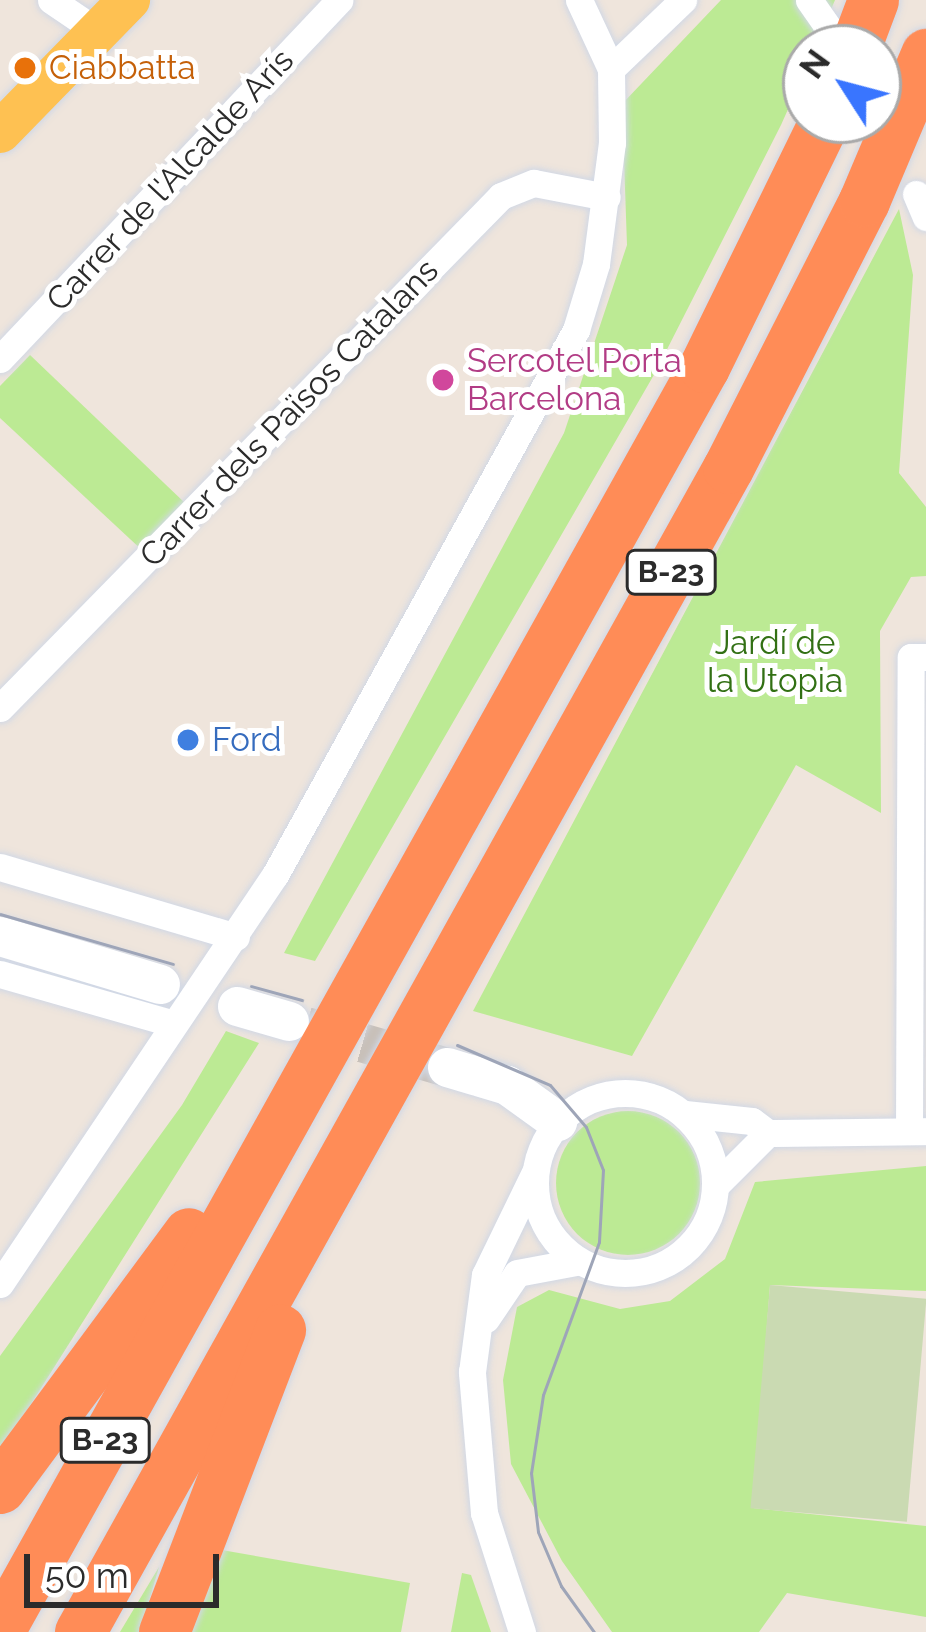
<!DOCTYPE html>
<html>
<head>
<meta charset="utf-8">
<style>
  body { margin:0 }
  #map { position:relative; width:926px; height:1632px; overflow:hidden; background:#efe5dc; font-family:Raleway,sans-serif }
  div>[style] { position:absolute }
  .green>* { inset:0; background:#bcea94 }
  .round { border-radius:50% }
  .cemetery>* { inset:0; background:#cadab2; transform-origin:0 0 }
  .secondary-tunnel>* { height:39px; margin-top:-19.5px; transform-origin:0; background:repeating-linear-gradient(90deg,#c8c0b9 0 39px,transparent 0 59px) }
  .roads { filter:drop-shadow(0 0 3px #d1d8e5) drop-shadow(0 0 3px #d1d8e5) }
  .street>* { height:27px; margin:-13.5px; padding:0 13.5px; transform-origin:13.5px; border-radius:13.5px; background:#fff }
  .street>.ring { margin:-13.5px; padding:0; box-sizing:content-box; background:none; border:27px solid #fff; border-radius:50% }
  .secondary>* { height:39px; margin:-19.5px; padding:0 19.5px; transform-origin:19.5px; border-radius:19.5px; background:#fff }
  .primary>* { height:42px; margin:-21px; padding:0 21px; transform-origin:21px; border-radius:21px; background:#fec152 }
  .highway>* { height:51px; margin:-25.5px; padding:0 25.5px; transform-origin:25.5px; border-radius:25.5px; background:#ff8c57 }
  .tram>* { height:3px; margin:-1.5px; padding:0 1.5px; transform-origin:1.5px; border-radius:1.5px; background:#9ea5b8 }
  .dots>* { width:33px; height:33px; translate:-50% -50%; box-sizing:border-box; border:6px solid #fff; border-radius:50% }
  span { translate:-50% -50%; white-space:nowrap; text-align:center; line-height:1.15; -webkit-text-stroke:10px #fff; paint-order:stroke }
  .shield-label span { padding:3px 9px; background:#fff; border:3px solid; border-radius:9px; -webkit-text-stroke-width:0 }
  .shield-label { font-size:30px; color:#2b2b2b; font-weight:700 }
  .food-label { font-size:33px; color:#c56008 }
  .left { translate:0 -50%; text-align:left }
  .street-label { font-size:33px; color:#2b2b2b }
  .hotel-label { font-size:33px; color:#b23c85 }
  .park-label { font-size:33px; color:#327014 }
  .shop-label { font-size:33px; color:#366cbe }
  .north { position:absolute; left:782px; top:24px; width:120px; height:120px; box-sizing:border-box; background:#fff; border:3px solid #aaa; border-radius:50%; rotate:306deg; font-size:33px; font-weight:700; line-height:48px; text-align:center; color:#2b2b2b }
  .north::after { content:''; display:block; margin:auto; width:42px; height:54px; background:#3975ff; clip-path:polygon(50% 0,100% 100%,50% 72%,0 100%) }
  .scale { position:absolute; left:24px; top:1554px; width:195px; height:54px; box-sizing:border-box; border:6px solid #2b2b2b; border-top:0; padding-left:15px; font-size:36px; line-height:42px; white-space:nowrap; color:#2b2b2b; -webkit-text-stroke:9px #fff; paint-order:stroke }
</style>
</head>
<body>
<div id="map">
  <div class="green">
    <div style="clip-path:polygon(721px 0,835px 0,815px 48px,806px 48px,806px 69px,781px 125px,655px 373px,315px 961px,284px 953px,564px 433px,627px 245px,622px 104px)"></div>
    <div style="clip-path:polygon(899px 209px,913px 275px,899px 473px,926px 507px,926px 576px,911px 577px,880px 631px,881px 813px,796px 765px,632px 1056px,473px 1011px)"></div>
    <div style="clip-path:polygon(30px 355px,186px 504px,144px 552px,0 418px,0 386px)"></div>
    <div style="clip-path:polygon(226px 1031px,259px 1043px,0 1453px,0 1356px,182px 1105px)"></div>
    <div class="round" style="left:556px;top:1111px;width:144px;height:144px"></div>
    <div style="clip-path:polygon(926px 1166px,926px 1291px,770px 1285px,753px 1508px,926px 1526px,926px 1617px,787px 1593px,759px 1632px,612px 1632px,562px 1561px,511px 1464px,503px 1380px,517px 1307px,549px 1290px,620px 1309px,670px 1301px,725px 1259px,755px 1182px)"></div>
    <div style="clip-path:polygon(216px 1549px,410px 1583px,401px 1632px,186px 1632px)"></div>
    <div style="clip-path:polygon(159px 1567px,140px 1632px,120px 1632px)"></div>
    <div style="clip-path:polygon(462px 1573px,471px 1575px,491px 1632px,451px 1632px)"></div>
  </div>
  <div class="cemetery">
    <div style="left:770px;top:1285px;width:157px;height:224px;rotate:5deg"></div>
  </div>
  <div class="secondary-tunnel">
    <div style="left:306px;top:1026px;width:147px;rotate:16.2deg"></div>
  </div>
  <div class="roads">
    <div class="street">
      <div style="left:51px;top:0;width:57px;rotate:34.2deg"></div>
      <div style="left:809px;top:0;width:39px;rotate:55deg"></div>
      <div style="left:611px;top:69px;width:100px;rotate:-43.8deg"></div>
      <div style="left:916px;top:194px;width:25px;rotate:67deg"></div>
      <div style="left:0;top:359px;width:494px;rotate:-46.6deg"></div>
      <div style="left:0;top:708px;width:716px;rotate:-45.62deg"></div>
      <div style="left:501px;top:196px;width:35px;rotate:-22deg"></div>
      <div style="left:534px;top:183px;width:74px;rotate:10.9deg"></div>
      <div style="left:0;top:867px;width:246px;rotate:16.5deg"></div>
      <div style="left:0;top:974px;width:181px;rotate:16deg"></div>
      <div class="ring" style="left:535px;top:1093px;width:153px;height:153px"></div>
      <div style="left:685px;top:1114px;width:67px;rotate:6deg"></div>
      <div style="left:752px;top:1121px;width:20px;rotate:37deg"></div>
      <div style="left:909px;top:1131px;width:474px;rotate:-89.8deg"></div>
      <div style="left:911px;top:657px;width:15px"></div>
      <div style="left:715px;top:1186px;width:75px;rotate:-45deg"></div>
      <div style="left:768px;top:1133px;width:158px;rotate:-0.7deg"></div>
      <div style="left:0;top:1284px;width:493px;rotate:-56.1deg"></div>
      <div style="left:275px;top:875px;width:623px;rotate:-61.09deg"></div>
      <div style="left:576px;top:330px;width:69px;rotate:-73.1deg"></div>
      <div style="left:596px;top:264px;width:122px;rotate:-82.5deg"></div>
      <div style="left:612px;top:143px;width:74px;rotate:-90.8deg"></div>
      <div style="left:611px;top:69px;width:76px;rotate:-114.9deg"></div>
      <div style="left:486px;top:1319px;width:55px;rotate:-56deg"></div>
      <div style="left:517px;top:1273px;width:60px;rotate:-10.6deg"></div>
      <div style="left:522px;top:1632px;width:125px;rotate:-107.7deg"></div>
      <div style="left:484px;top:1513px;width:142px;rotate:-94.9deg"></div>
      <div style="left:472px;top:1372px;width:98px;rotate:-82.4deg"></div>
      <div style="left:485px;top:1275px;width:114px;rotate:-64.1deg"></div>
    </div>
    <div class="secondary">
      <div style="left:0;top:936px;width:167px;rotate:16.7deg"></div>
      <div style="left:237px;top:1006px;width:54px;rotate:16.1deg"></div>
      <div style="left:447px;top:1067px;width:63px;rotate:16.7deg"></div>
      <div style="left:507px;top:1085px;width:62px;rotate:35.8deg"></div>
    </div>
    <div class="primary">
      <div style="left:0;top:132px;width:185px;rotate:-45.7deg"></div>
    </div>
    <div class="highway">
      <div style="left:855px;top:48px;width:51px;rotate:-69.4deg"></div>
      <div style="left:0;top:1488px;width:317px;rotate:-53.5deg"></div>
      <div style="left:0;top:1629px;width:1445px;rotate:-60.85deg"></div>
      <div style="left:704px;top:367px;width:275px;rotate:-63.9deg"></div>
      <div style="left:80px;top:1632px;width:1332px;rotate:-60.9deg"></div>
      <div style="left:728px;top:468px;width:300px;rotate:-63deg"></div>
      <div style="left:864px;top:201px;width:160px;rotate:-67.1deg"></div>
      <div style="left:164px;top:1632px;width:324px;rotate:-69deg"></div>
    </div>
  </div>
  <div class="tram">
    <div style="left:0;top:914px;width:180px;rotate:16.1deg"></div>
    <div style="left:251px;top:986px;width:53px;rotate:15.4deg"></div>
    <div style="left:457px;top:1045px;width:101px;rotate:23.3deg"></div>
    <div style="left:550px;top:1085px;width:55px;rotate:49.4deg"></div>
    <div style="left:586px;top:1127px;width:46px;rotate:68.4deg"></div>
    <div style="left:603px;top:1170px;width:72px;rotate:93.2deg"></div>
    <div style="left:599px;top:1242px;width:163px;rotate:110.1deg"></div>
    <div style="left:543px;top:1395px;width:79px;rotate:98.7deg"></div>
    <div style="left:531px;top:1473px;width:59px;rotate:83.2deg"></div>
    <div style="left:538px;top:1532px;width:59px;rotate:66.9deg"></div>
    <div style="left:561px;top:1586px;width:57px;rotate:54.3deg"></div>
  </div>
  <div class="dots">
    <div style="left:25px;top:68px;background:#e8710a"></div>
    <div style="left:443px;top:380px;background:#d1479c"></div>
    <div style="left:188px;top:740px;background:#3f7fe0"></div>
  </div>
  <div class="shield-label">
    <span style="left:671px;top:572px">B-23</span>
    <span style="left:105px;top:1440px">B-23</span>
  </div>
  <div class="food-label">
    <span class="left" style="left:49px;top:68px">Ciabbatta</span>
  </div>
  <div class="street-label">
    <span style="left:170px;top:180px;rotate:-47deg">Carrer de l'Alcalde Arís</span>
    <span style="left:289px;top:413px;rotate:-46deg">Carrer dels Països Catalans</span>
  </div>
  <div class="hotel-label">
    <span class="left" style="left:467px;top:380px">Sercotel Porta<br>Barcelona</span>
  </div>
  <div class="park-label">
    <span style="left:775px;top:662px">Jardí de<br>la Utopia</span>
  </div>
  <div class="shop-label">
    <span class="left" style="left:212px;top:740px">Ford</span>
  </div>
  <div class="north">N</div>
  <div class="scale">50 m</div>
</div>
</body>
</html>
